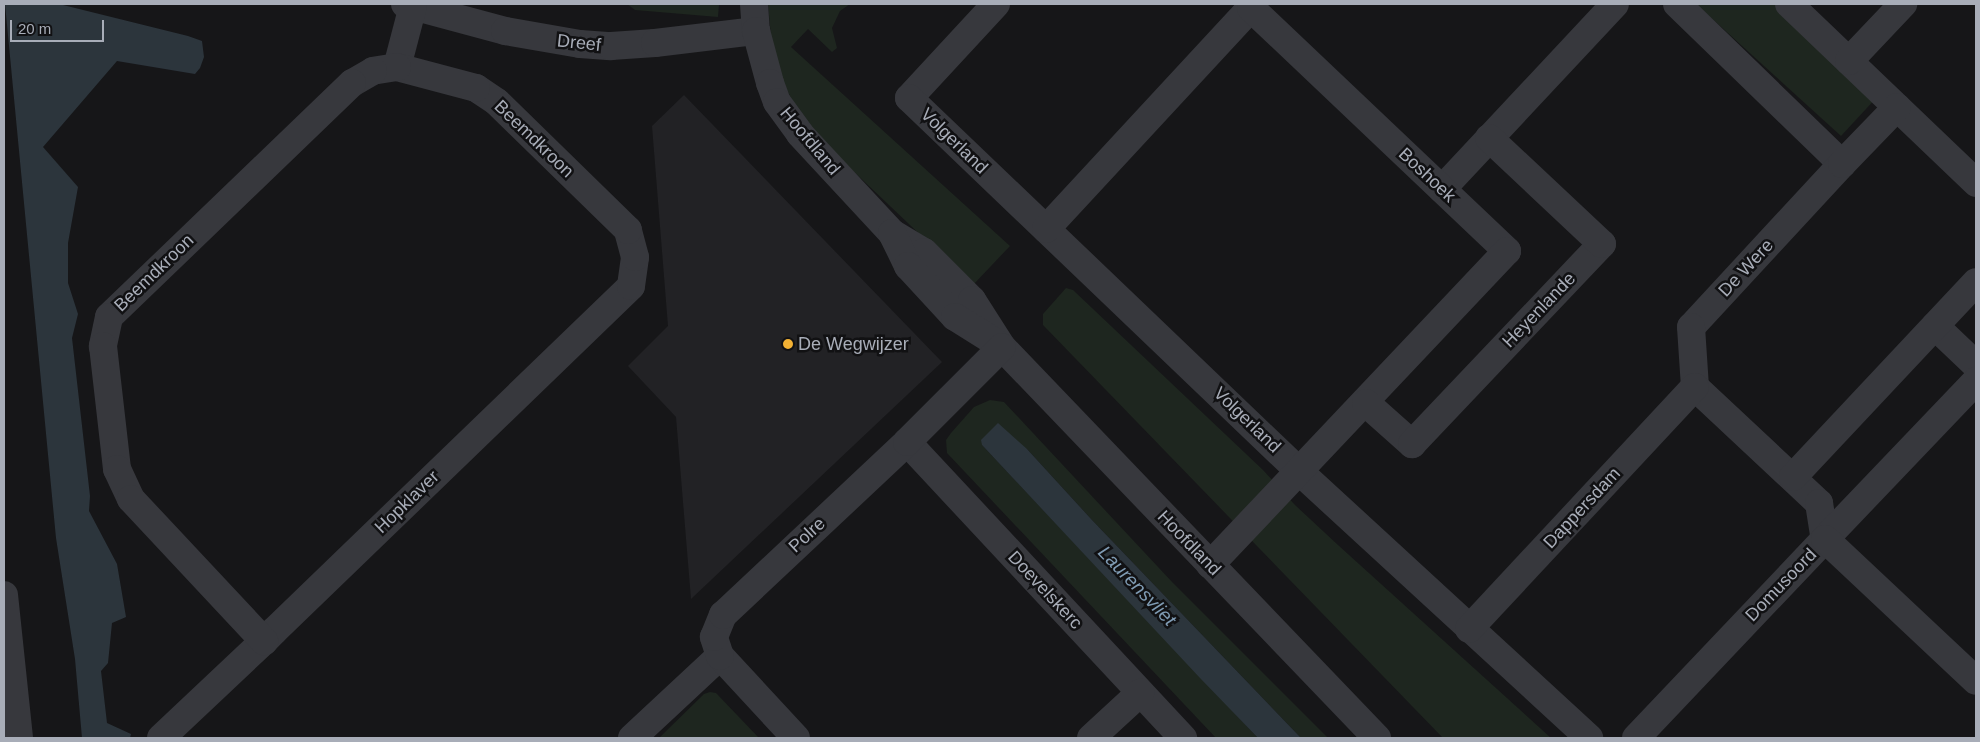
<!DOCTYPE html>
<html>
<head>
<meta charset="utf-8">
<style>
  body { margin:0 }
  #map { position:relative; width:1980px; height:742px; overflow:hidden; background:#161618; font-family:Arial,sans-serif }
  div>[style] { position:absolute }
  .built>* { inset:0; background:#222225 }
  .green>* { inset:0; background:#1e261f }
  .water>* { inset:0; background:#2c353c }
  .minor>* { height:28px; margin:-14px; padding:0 14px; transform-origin:14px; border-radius:14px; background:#37383d }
  .dots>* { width:14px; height:14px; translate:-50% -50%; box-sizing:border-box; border:2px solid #111113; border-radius:50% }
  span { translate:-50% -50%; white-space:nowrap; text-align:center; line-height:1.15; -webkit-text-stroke:5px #111113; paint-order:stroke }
  .street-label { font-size:18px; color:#a8adb8 }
  .poi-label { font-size:18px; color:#a8adb8 }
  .left { translate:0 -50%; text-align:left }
  .water-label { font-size:19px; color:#7f9bb3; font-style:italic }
  .frame { position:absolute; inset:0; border:5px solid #a8adb8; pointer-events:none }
  .scale { position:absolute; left:10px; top:20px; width:94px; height:22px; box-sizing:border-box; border:2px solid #a8adb8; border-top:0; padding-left:6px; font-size:15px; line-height:18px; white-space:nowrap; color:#a8adb8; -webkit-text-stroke:4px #111113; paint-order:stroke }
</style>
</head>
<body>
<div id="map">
  <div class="built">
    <div style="clip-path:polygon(684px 95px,942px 362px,691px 599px,676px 417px,628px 366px,668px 326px,652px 126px)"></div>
  </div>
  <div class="green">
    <div style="clip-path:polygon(627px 4px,719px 4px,718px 17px,635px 10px)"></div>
    <div style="clip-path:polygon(768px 4px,850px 4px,840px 11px,832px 28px,837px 48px,832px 52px,808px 29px,791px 47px,1010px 246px,973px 285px,849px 167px,799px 113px,782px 81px,772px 47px)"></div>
    <div style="clip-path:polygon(1696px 4px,1777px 4px,1878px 96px,1841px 136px)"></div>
    <div style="clip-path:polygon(1066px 288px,1073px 290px,1263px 470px,1295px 505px,1338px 545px,1551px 738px,1443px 738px,1043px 325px,1043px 314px)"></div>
    <div style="clip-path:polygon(990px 400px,1004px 402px,1173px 583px,1328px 738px,1301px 738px,1092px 520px,1027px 449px,982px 445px,1258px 738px,1216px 738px,947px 453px,946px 440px,951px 433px,974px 407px)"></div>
    <div style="clip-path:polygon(710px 692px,716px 693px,759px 738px,659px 738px,704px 694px)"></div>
  </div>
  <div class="water">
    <div style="clip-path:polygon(5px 4px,59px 4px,188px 36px,202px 41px,204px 57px,200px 68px,195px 74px,117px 61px,43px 147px,78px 187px,68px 243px,68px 283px,78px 314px,72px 338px,90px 496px,89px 511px,117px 564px,126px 617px,112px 623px,108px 663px,101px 671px,107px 723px,131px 734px,130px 738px,82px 738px,75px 659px,56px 538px)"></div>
    <div style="clip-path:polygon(998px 423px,1027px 449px,1092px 520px,1301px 738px,1258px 738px,1200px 678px,982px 445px,981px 440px)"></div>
  </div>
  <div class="minor">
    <div style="left:405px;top:4px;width:104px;rotate:15.1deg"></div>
    <div style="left:505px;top:31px;width:76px;rotate:9.8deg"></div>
    <div style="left:580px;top:44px;width:31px;rotate:4deg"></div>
    <div style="left:611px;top:46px;width:44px;rotate:-3.9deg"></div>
    <div style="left:655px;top:43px;width:102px;rotate:-6.8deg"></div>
    <div style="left:754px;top:4px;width:27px;rotate:86deg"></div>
    <div style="left:756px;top:31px;width:54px;rotate:74.9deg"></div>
    <div style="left:770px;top:83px;width:20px;rotate:70deg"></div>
    <div style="left:777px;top:102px;width:39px;rotate:54deg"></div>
    <div style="left:800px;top:134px;width:135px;rotate:47.1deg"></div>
    <div style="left:892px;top:233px;width:37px;rotate:31deg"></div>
    <div style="left:924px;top:252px;width:68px;rotate:45deg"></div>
    <div style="left:972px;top:300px;width:56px;rotate:57.4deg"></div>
    <div style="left:1002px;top:347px;width:542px;rotate:46.2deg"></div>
    <div style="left:996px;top:4px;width:128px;rotate:132.8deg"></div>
    <div style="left:909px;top:98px;width:541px;rotate:43.73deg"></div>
    <div style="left:1300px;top:472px;width:393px;rotate:42.6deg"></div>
    <div style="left:1677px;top:4px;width:230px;rotate:44.1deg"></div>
    <div style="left:1842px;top:164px;width:222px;rotate:132.8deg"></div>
    <div style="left:1691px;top:327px;width:60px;rotate:86.2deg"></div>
    <div style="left:1789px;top:4px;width:259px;rotate:43.7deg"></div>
    <div style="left:1849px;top:61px;width:79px;rotate:-46.5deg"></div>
    <div style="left:397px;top:67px;width:63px;rotate:-75.3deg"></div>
    <div style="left:1842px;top:164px;width:79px;rotate:-46deg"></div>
    <div style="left:1442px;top:189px;width:253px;rotate:-46.9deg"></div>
    <div style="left:1046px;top:229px;width:301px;rotate:-47.2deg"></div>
    <div style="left:1251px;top:8px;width:353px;rotate:43.5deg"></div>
    <div style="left:1507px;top:251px;width:432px;rotate:133.4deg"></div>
    <div style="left:892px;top:233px;width:37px;rotate:64deg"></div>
    <div style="left:908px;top:266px;width:69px;rotate:47.3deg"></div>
    <div style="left:955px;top:317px;width:47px;rotate:32deg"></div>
    <div style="left:1935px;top:326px;width:57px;rotate:43.6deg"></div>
    <div style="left:1695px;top:387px;width:170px;rotate:43.1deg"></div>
    <div style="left:1819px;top:503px;width:36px;rotate:81deg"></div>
    <div style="left:1366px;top:403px;width:62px;rotate:41.7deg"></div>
    <div style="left:1412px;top:444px;width:276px;rotate:-46.5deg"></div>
    <div style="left:1602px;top:244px;width:155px;rotate:-136.8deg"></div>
    <div style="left:907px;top:442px;width:405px;rotate:47deg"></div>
    <div style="left:1793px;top:477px;width:267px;rotate:-46.8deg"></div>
    <div style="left:1825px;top:539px;width:219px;rotate:-46.3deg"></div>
    <div style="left:4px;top:595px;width:144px;rotate:84deg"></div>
    <div style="left:1469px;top:629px;width:331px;rotate:-47deg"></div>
    <div style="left:161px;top:738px;width:141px;rotate:-43.3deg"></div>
    <div style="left:264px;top:641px;width:14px;rotate:-45deg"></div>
    <div style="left:274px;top:631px;width:496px;rotate:-44deg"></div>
    <div style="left:631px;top:286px;width:29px;rotate:-82deg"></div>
    <div style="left:635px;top:257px;width:28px;rotate:-105deg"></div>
    <div style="left:628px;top:230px;width:183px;rotate:-135.7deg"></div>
    <div style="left:497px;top:102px;width:25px;rotate:-146deg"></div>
    <div style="left:476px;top:88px;width:82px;rotate:-165.1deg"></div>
    <div style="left:397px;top:67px;width:24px;rotate:171deg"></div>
    <div style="left:373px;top:71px;width:24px;rotate:150deg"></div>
    <div style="left:352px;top:83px;width:337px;rotate:136.1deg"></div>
    <div style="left:109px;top:317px;width:30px;rotate:102deg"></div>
    <div style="left:103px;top:346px;width:124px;rotate:83.5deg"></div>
    <div style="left:117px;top:469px;width:33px;rotate:65deg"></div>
    <div style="left:131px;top:499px;width:195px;rotate:46.9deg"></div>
    <div style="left:632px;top:738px;width:120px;rotate:-43deg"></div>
    <div style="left:796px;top:738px;width:112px;rotate:-132.8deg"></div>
    <div style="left:720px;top:656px;width:20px;rotate:-108deg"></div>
    <div style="left:714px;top:637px;width:24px;rotate:-68deg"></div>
    <div style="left:723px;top:615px;width:253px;rotate:-43.2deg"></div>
    <div style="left:907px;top:442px;width:134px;rotate:-45deg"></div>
    <div style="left:1091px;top:738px;width:67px;rotate:-42.6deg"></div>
    <div style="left:1636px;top:738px;width:274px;rotate:-46.5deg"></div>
    <div style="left:1825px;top:539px;width:207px;rotate:43.2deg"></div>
  </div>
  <div class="dots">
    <div style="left:788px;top:344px;background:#f2b134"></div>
  </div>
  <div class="street-label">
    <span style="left:579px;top:43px;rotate:6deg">Dreef</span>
    <span style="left:534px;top:139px;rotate:44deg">Beemdkroon</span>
    <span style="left:810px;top:141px;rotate:50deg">Hoofdland</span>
    <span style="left:954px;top:141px;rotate:44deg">Volgerland</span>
    <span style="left:1427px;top:175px;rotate:43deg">Boshoek</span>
    <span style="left:1746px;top:268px;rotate:-47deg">De Were</span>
    <span style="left:154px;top:273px;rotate:-44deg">Beemdkroon</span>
    <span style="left:1539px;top:310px;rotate:-46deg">Heyenlande</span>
    <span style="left:1247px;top:420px;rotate:44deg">Volgerland</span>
    <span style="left:407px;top:502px;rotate:-44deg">Hopklaver</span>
    <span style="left:1582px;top:508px;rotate:-47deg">Dappersdam</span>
    <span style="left:807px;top:535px;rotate:-43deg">Polre</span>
    <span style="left:1189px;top:543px;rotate:46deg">Hoofdland</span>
    <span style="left:1781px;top:585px;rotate:-46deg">Domusoord</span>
    <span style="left:1045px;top:590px;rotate:47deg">Doevelskerc</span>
  </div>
  <div class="poi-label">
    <span class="left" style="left:798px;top:344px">De Wegwijzer</span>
  </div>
  <div class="water-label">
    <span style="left:1137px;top:586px;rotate:46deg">Laurensvliet</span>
  </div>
  <div class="frame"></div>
  <div class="scale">20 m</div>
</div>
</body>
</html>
